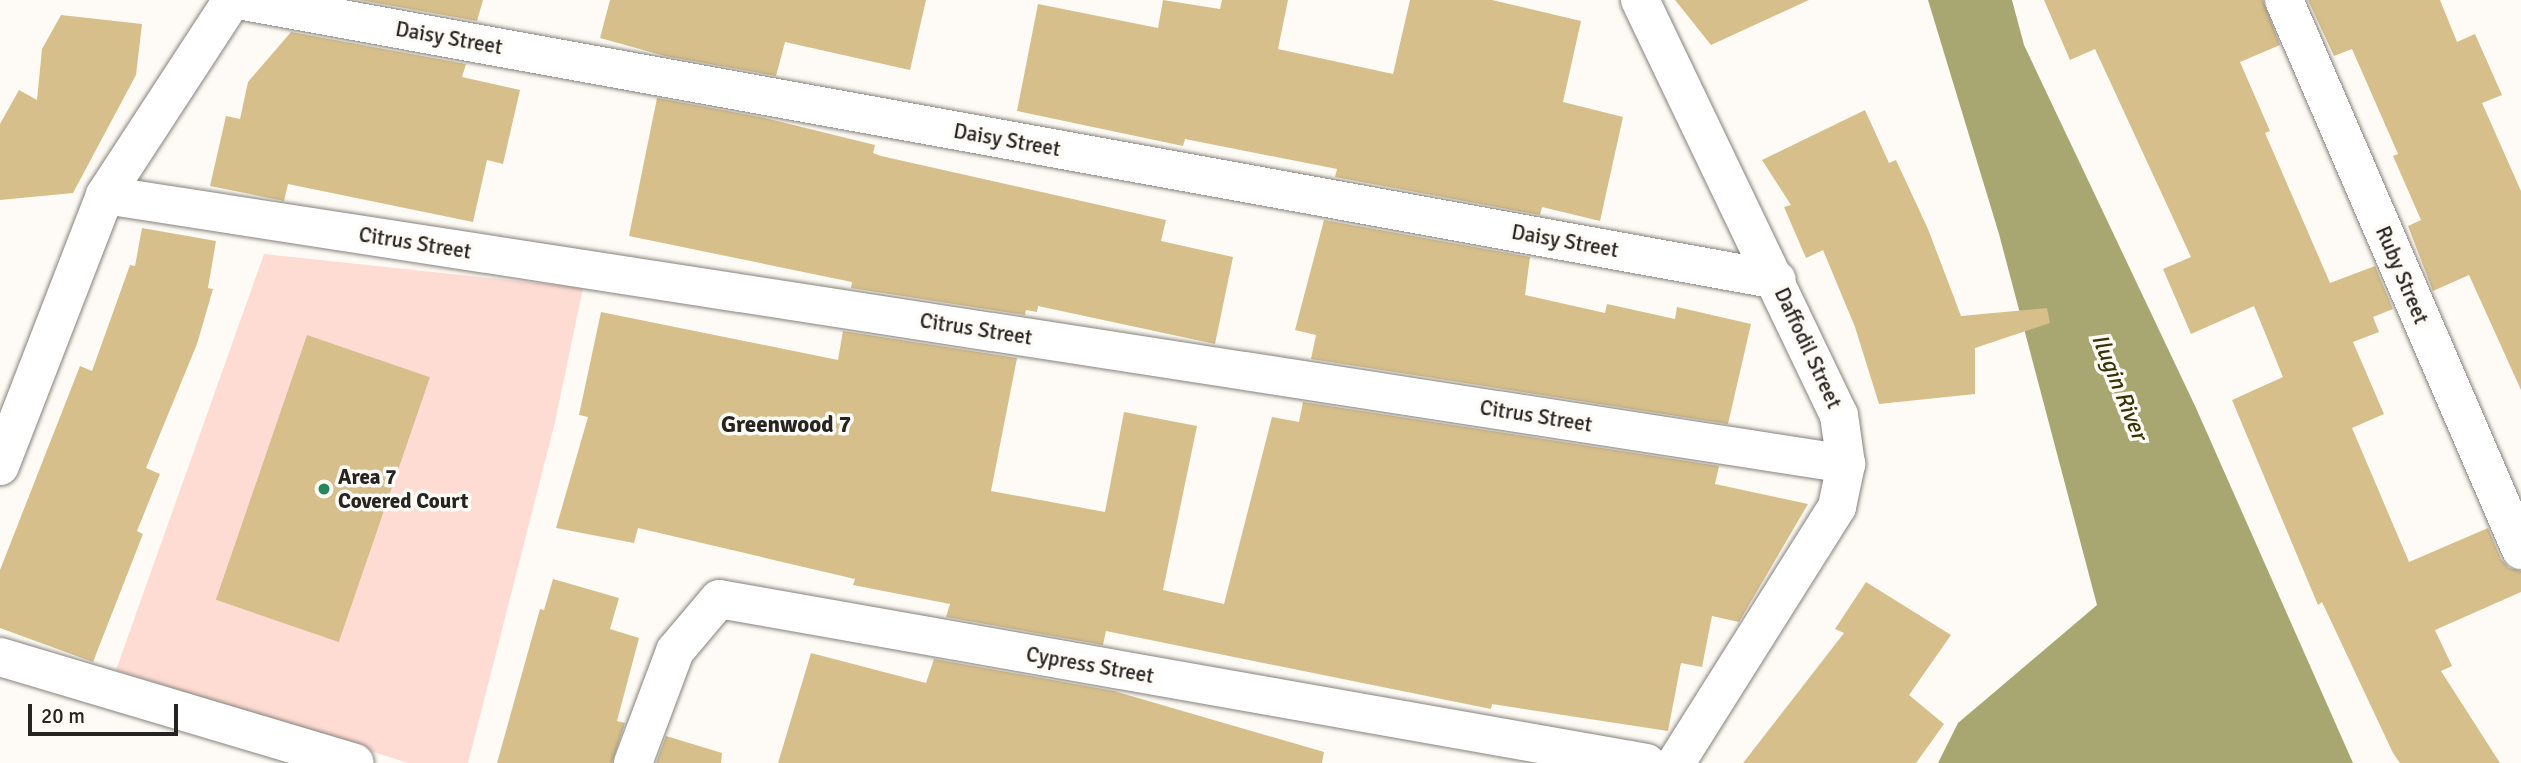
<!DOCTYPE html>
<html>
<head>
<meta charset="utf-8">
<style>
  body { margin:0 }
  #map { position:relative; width:2521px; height:763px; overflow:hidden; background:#fefbf6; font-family:Signika,sans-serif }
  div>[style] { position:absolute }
  .green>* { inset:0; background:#fedcd4 }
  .water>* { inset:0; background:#a9a771 }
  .building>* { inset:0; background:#d6bf8b; transform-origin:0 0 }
  .roads { filter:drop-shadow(0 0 2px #86817b) drop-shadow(0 0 2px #86817b) }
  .street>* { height:38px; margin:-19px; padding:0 19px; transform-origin:19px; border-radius:19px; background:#fff }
  .dots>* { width:19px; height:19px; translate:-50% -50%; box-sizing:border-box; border:4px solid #fefbf6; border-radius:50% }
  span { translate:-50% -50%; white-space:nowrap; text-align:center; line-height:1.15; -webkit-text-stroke:7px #fefbf6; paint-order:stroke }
  .street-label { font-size:21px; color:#262421 }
  .poi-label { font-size:21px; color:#262421; font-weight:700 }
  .left { translate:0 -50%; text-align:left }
  .water-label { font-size:23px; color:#363306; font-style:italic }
  .neighbourhood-label { font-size:23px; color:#262421; font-weight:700 }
  .scale { position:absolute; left:28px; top:704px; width:150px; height:32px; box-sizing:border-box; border:4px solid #262421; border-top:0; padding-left:9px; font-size:21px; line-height:24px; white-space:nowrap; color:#262421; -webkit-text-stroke:5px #fefbf6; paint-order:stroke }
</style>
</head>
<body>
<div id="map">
  <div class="green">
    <div style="clip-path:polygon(264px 254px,583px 288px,555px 422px,468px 763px,408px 763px,116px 670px)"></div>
  </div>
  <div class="water">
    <div style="clip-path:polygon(1928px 0,2012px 0,2024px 45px,2196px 408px,2353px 763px,1938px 763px,1958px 723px,2097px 605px,1999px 234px)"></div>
  </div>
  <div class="building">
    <div style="clip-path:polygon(360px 0,483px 0,477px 21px)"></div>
    <div style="clip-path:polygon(610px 0,926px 0,910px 70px,785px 42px,776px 76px,665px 56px,600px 38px)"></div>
    <div style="clip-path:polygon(1163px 0,1220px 9px,1222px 0,1288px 0,1278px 49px,1393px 74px,1410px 0,1492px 0,1581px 21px,1563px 102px,1623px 117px,1600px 221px,1542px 207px,1540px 215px,1335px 177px,1337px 169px,1185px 139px,1183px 146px,1017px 111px,1038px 4px,1158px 28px)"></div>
    <div style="clip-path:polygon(1675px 0,1809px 0,1711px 45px)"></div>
    <div style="clip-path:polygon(2044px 0,2263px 0,2280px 45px,2240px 62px,2270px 131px,2265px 133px,2330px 283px,2375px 266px,2393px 309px,2373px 317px,2379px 332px,2353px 342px,2384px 414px,2352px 428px,2409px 562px,2488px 528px,2501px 559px,2509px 568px,2521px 571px,2521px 592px,2435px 630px,2452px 666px,2441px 671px,2500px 763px,2400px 763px,2393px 753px,2322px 602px,2318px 605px,2232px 400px,2283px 377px,2254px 306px,2191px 334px,2163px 269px,2191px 257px,2095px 49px,2070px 60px)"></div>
    <div style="clip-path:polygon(2308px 0,2440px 0,2457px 42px,2475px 34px,2502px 95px,2482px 103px,2521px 191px,2521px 390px,2469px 275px,2433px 291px,2408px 226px,2421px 220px,2393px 156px,2398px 154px,2352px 49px,2334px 56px)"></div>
    <div style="clip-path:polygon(61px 15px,142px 24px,136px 75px,73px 193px,0 200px,0 124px,19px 90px,37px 100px,42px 49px)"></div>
    <div style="clip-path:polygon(291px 32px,466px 64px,462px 77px,520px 90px,503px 164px,487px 160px,473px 222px,288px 184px,284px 201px,210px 186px,226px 116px,240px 119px,248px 82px)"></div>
    <div style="clip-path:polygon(657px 98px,765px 118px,875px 145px,873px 153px,881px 156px,1166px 220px,1161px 241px,1233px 257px,1215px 344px,1038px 306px,1037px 312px,1026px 310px,1025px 315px,851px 288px,852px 282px,629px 236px)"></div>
    <div style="clip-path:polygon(1865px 110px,1889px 163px,1896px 160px,1928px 229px,1961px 316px,2047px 308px,2050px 323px,1975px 348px,1975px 394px,1879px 404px,1855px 327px,1823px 250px,1806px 258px,1784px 207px,1791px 205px,1762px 160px)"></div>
    <div style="clip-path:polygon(1324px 220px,1530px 257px,1525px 295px,1605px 313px,1607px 304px,1675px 319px,1677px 307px,1751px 324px,1728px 424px,1311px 359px,1316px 335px,1295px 330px)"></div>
    <div style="clip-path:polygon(142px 228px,216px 241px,208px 288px,213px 289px,197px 344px,146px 468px,160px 474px,137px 531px,143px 534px,93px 662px,0 628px,0 570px,80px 366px,92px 371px,130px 265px,135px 266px)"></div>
    <div style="clip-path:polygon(601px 312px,838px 360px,843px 331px,1017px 358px,991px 491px,1105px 512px,1124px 412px,1197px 426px,1163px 590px,1224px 604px,1272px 417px,1299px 422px,1303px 402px,1719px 466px,1715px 484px,1808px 504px,1739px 622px,1712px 616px,1702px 667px,1681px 663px,1668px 731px,1492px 704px,1491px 709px,1106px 631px,1103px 645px,946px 617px,950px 604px,853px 585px,855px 579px,638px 528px,634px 543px,556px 528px,588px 417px,579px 415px)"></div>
    <div style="left:307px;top:335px;width:130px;height:280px;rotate:19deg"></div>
    <div style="clip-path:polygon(553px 579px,619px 598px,610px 629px,639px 638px,617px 721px,625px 723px,612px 763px,497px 763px,540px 609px,544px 610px)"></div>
    <div style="clip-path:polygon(1866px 582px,1951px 635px,1909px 695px,1944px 724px,1916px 763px,1743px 763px,1844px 633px,1835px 629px)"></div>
    <div style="clip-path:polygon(811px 653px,926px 683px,934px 659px,1114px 691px,1324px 752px,1322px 763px,778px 763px)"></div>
    <div style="clip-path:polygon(666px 736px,722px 753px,721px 763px,656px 763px)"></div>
  </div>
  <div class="roads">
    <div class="street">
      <div style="left:238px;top:0;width:1564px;rotate:10.31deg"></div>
      <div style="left:1640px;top:0;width:460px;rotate:64.4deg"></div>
      <div style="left:1839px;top:415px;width:49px;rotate:81.9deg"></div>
      <div style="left:1846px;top:464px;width:44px;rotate:101.8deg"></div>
      <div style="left:1837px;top:507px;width:302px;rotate:122.2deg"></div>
      <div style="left:2284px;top:0;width:599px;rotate:66.69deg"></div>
      <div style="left:105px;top:195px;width:1762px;rotate:8.78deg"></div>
      <div style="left:0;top:466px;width:291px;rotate:-68.8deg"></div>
      <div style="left:105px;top:195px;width:233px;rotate:-56.9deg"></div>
      <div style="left:0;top:657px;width:370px;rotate:16.6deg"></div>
      <div style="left:633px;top:763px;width:120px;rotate:-69.4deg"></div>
      <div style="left:675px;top:651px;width:68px;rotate:-49.8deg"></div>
      <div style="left:719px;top:599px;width:942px;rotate:10.02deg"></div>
    </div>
  </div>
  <div class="dots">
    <div style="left:324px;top:489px;background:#28865d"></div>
  </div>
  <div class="street-label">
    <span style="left:449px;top:38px;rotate:10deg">Daisy Street</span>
    <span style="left:1007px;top:140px;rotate:10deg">Daisy Street</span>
    <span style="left:1565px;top:241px;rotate:10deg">Daisy Street</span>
    <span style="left:415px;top:243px;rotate:9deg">Citrus Street</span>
    <span style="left:2402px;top:275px;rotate:67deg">Ruby Street</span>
    <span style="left:976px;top:329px;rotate:9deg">Citrus Street</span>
    <span style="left:1808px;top:348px;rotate:65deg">Daffodil Street</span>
    <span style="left:1536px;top:416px;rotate:9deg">Citrus Street</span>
    <span style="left:1090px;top:665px;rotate:10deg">Cypress Street</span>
  </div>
  <div class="poi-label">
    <span class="left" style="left:338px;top:489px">Area 7<br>Covered Court</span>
  </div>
  <div class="water-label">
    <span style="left:2119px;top:387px;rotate:68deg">Ilugin River</span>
  </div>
  <div class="neighbourhood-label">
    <span style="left:786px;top:425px">Greenwood 7</span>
  </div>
  <div class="scale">20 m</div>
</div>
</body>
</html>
